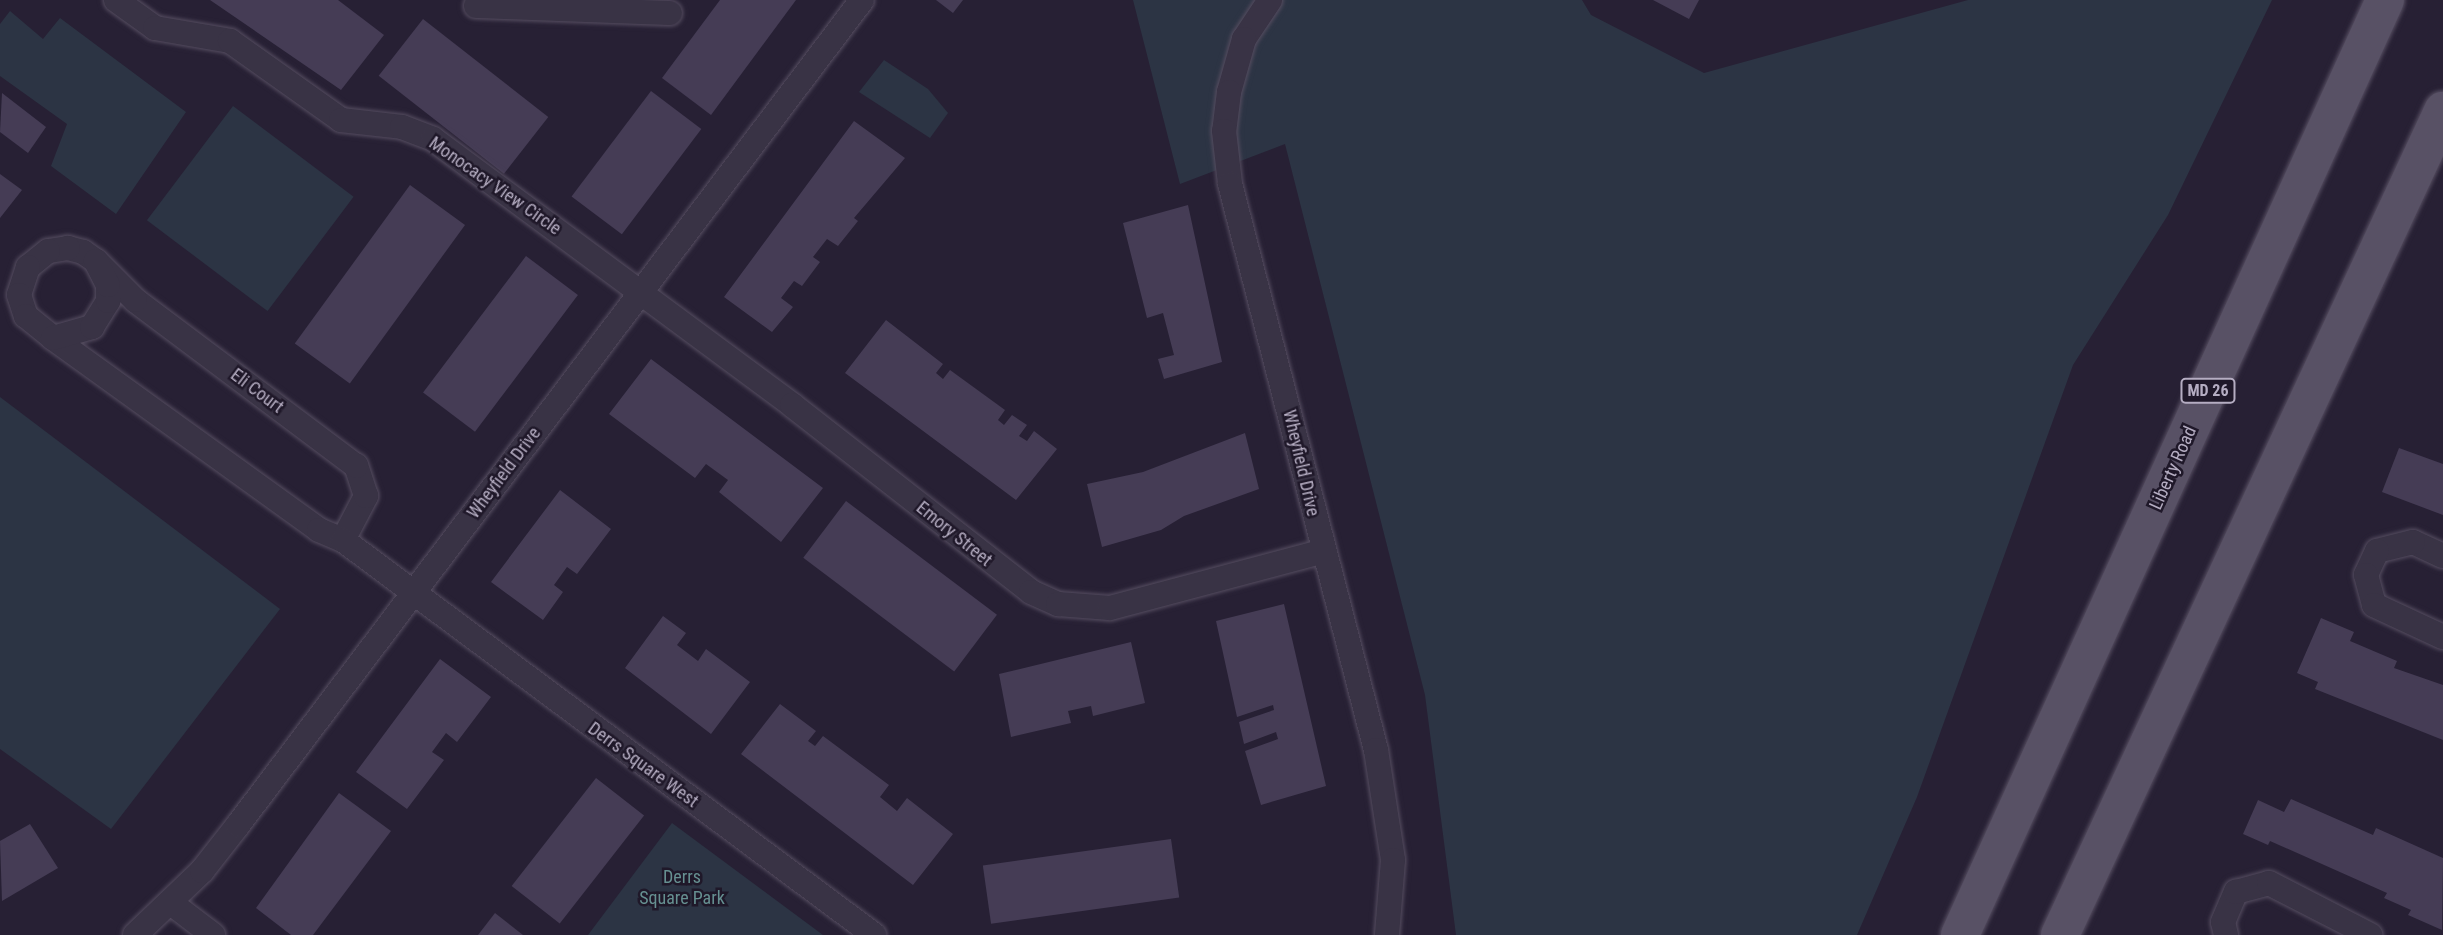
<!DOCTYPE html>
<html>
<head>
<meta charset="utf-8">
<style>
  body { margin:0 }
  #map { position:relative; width:2443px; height:935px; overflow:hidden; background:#272034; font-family:"Roboto Condensed",sans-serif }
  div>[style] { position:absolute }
  .green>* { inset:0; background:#2c3444; transform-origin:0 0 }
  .building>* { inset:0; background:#453c55; transform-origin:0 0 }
  .roads { filter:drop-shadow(0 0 2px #554d60) drop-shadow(0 0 2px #554d60) }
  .minor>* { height:24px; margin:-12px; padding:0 12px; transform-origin:12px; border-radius:12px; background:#393345 }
  .primary>* { height:38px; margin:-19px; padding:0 19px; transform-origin:19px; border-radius:19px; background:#585165 }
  span { translate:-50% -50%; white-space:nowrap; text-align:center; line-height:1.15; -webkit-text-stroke:5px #1f1829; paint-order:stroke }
  .shield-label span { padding:2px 5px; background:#1f1829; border:2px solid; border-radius:5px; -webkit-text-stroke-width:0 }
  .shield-label { font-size:16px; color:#b5adc2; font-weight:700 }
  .street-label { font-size:18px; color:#b5adc2 }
  .park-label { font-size:18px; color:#669091 }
</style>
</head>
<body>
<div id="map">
  <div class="green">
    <div style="clip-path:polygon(1133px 0,1582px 0,1591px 15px,1704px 73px,1968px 0,2272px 0,2168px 215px,2073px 365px,1917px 797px,1857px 935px,1456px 935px,1425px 695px,1285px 144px,1180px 184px)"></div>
    <div style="clip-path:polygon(10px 11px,43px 39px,60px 18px,186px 112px,116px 214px,51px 166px,67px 124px,0 76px,0 24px)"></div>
    <div style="clip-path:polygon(884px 60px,928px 89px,948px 113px,930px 138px,859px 92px)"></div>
    <div style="left:233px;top:106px;width:151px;height:143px;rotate:37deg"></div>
    <div style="clip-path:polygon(0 397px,280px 609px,111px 829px,0 749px)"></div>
    <div style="clip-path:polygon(672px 823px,823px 935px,588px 935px)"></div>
  </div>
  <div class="building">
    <div style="clip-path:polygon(210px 0,338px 0,384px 35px,341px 90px)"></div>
    <div style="clip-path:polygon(720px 0,796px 0,711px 115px,662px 78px)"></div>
    <div style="clip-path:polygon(936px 0,963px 0,953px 13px)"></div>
    <div style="clip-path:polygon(1653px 0,1699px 0,1689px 19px)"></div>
    <div style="left:423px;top:19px;width:159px;height:72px;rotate:38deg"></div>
    <div style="left:651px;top:91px;width:63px;height:132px;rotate:37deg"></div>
    <div style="clip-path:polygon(2px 93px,46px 127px,28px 153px,0 132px)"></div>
    <div style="clip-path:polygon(854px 121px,905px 158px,854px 218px,858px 221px,838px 246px,827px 239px,813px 257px,820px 262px,802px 286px,794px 281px,781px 298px,793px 307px,772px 332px,724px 297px)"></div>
    <div style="clip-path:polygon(0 174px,22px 190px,0 218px)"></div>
    <div style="left:410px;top:185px;width:68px;height:196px;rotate:36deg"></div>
    <div style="clip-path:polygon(1188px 205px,1222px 362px,1164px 379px,1158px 359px,1174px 355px,1163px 313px,1147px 318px,1123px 223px)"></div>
    <div style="left:526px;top:256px;width:65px;height:171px;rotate:37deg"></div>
    <div style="clip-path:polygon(886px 320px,943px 364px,936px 373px,943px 379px,950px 370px,1005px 410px,998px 420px,1004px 425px,1012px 415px,1027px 425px,1019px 436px,1027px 441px,1034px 431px,1057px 449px,1016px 500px,845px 373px)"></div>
    <div style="clip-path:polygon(651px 359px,823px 488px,781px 542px,719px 492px,728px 480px,706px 464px,695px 478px,609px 414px)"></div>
    <div style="clip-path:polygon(1245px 433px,1259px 489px,1184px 516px,1161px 530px,1102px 547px,1087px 484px,1143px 472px)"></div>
    <div style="clip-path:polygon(2399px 448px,2443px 464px,2443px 515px,2382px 492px)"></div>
    <div style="clip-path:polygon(560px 490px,611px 529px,577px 574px,567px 567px,554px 585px,563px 592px,543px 620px,491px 582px)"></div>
    <div style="left:846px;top:501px;width:189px;height:71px;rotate:37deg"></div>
    <div style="clip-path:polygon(1284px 604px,1326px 786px,1261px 805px,1245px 751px,1278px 739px,1276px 732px,1244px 744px,1239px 722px,1274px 710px,1273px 705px,1237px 717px,1216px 621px)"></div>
    <div style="clip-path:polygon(663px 616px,686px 633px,677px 645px,698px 661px,706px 649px,750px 682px,711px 734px,625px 668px)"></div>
    <div style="clip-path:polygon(2321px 618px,2354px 632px,2350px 641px,2397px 661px,2394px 668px,2443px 685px,2443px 740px,2315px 689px,2318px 682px,2297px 673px)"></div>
    <div style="clip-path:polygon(1131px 642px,1145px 703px,1093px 716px,1091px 706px,1068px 711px,1071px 723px,1011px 737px,999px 674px)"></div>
    <div style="clip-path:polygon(440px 659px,491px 697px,457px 742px,446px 733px,432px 752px,444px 760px,407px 809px,356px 772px)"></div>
    <div style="clip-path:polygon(780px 704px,816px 731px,808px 741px,815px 746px,823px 736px,889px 785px,880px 797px,897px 811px,907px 798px,953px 834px,913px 885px,741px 754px)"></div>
    <div style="left:596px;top:778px;width:61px;height:137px;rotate:38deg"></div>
    <div style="clip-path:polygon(339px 793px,391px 831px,313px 935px,291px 935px,256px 908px)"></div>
    <div style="clip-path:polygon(2291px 799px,2373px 835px,2376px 828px,2443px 858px,2442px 930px,2408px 915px,2411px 910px,2384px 898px,2387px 893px,2270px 841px,2268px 845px,2243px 834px,2258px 800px,2284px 812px)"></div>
    <div style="clip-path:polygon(30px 824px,58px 868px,2px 901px,0 841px)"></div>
    <div style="left:1171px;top:839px;width:59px;height:190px;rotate:82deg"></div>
    <div style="clip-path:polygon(495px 913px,523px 935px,478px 935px)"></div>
  </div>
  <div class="roads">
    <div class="minor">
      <div style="left:116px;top:0;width:48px;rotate:35.7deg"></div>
      <div style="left:155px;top:28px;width:76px;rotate:9.8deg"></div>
      <div style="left:230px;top:41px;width:136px;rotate:35.4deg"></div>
      <div style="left:341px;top:120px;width:61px;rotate:6.5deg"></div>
      <div style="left:402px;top:127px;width:33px;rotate:21deg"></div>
      <div style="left:433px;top:139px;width:447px;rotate:36.5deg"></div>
      <div style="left:792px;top:405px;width:303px;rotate:38deg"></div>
      <div style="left:1031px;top:592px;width:30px;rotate:24deg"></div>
      <div style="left:1058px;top:604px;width:52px;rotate:4.4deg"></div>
      <div style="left:1110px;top:608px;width:218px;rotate:-14.9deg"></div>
      <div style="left:1270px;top:0;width:47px;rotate:123.7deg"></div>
      <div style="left:1244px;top:39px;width:55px;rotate:105.8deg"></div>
      <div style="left:1229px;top:92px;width:39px;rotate:97deg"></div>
      <div style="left:1224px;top:131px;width:53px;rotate:83.5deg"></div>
      <div style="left:1230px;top:184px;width:585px;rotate:75.54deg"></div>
      <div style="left:1376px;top:750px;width:111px;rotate:81.2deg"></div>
      <div style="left:1393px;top:860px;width:75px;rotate:94.6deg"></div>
      <div style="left:476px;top:6px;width:194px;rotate:2.1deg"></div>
      <div style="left:53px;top:338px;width:328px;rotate:35.8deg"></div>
      <div style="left:319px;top:530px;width:26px;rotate:23deg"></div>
      <div style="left:343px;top:540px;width:50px;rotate:-62.4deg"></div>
      <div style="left:366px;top:496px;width:32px;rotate:-108deg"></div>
      <div style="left:356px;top:466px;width:276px;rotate:-143.1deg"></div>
      <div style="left:135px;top:300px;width:55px;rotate:-135deg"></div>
      <div style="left:96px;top:261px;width:16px;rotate:-145deg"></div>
      <div style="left:83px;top:252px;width:16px;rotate:-165deg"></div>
      <div style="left:68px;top:248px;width:20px;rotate:171deg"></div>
      <div style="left:48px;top:251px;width:26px;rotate:141deg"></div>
      <div style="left:28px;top:267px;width:29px;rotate:108deg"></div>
      <div style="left:19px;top:295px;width:22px;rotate:72deg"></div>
      <div style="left:26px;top:316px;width:35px;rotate:39deg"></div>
      <div style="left:53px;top:338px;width:41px;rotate:-15.8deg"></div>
      <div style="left:92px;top:327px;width:31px;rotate:-58deg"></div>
      <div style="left:108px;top:301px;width:16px;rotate:-90deg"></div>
      <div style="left:108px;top:285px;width:27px;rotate:-117deg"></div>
      <div style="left:343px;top:540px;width:662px;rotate:36.64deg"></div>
      <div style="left:2443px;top:556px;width:33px;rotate:-155deg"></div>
      <div style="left:2413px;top:542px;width:37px;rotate:166deg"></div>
      <div style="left:2377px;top:551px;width:26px;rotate:115deg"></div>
      <div style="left:2366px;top:575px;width:31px;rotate:75deg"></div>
      <div style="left:2374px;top:605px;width:76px;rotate:24.9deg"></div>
      <div style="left:171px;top:903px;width:53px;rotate:37.3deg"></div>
      <div style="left:135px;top:935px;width:93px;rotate:-43.7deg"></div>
      <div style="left:202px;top:871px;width:58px;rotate:-52deg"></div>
      <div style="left:238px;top:825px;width:1034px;rotate:-52.9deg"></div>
      <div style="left:2226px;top:935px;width:13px;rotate:-103deg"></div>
      <div style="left:2223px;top:922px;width:33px;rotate:-67deg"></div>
      <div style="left:2236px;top:892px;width:34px;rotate:-15deg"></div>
      <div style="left:2269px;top:883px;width:114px;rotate:27.2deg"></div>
    </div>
    <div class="primary">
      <div style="left:1960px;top:935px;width:1027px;rotate:-65.56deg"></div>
      <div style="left:2060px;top:935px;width:909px;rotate:-65.07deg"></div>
    </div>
  </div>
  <div class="shield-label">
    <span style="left:2208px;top:391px">MD 26</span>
  </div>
  <div class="street-label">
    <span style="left:495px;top:186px;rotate:35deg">Monocacy View Circle</span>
    <span style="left:257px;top:391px;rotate:37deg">Eli Court</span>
    <span style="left:1301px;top:463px;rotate:77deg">Wheyfield Drive</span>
    <span style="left:2173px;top:468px;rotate:-66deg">Liberty Road</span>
    <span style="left:504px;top:473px;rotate:-53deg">Wheyfield Drive</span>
    <span style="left:954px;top:534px;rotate:39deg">Emory Street</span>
    <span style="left:643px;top:765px;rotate:36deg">Derrs Square West</span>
  </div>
  <div class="park-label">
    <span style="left:682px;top:888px">Derrs<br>Square Park</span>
  </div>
</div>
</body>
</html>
